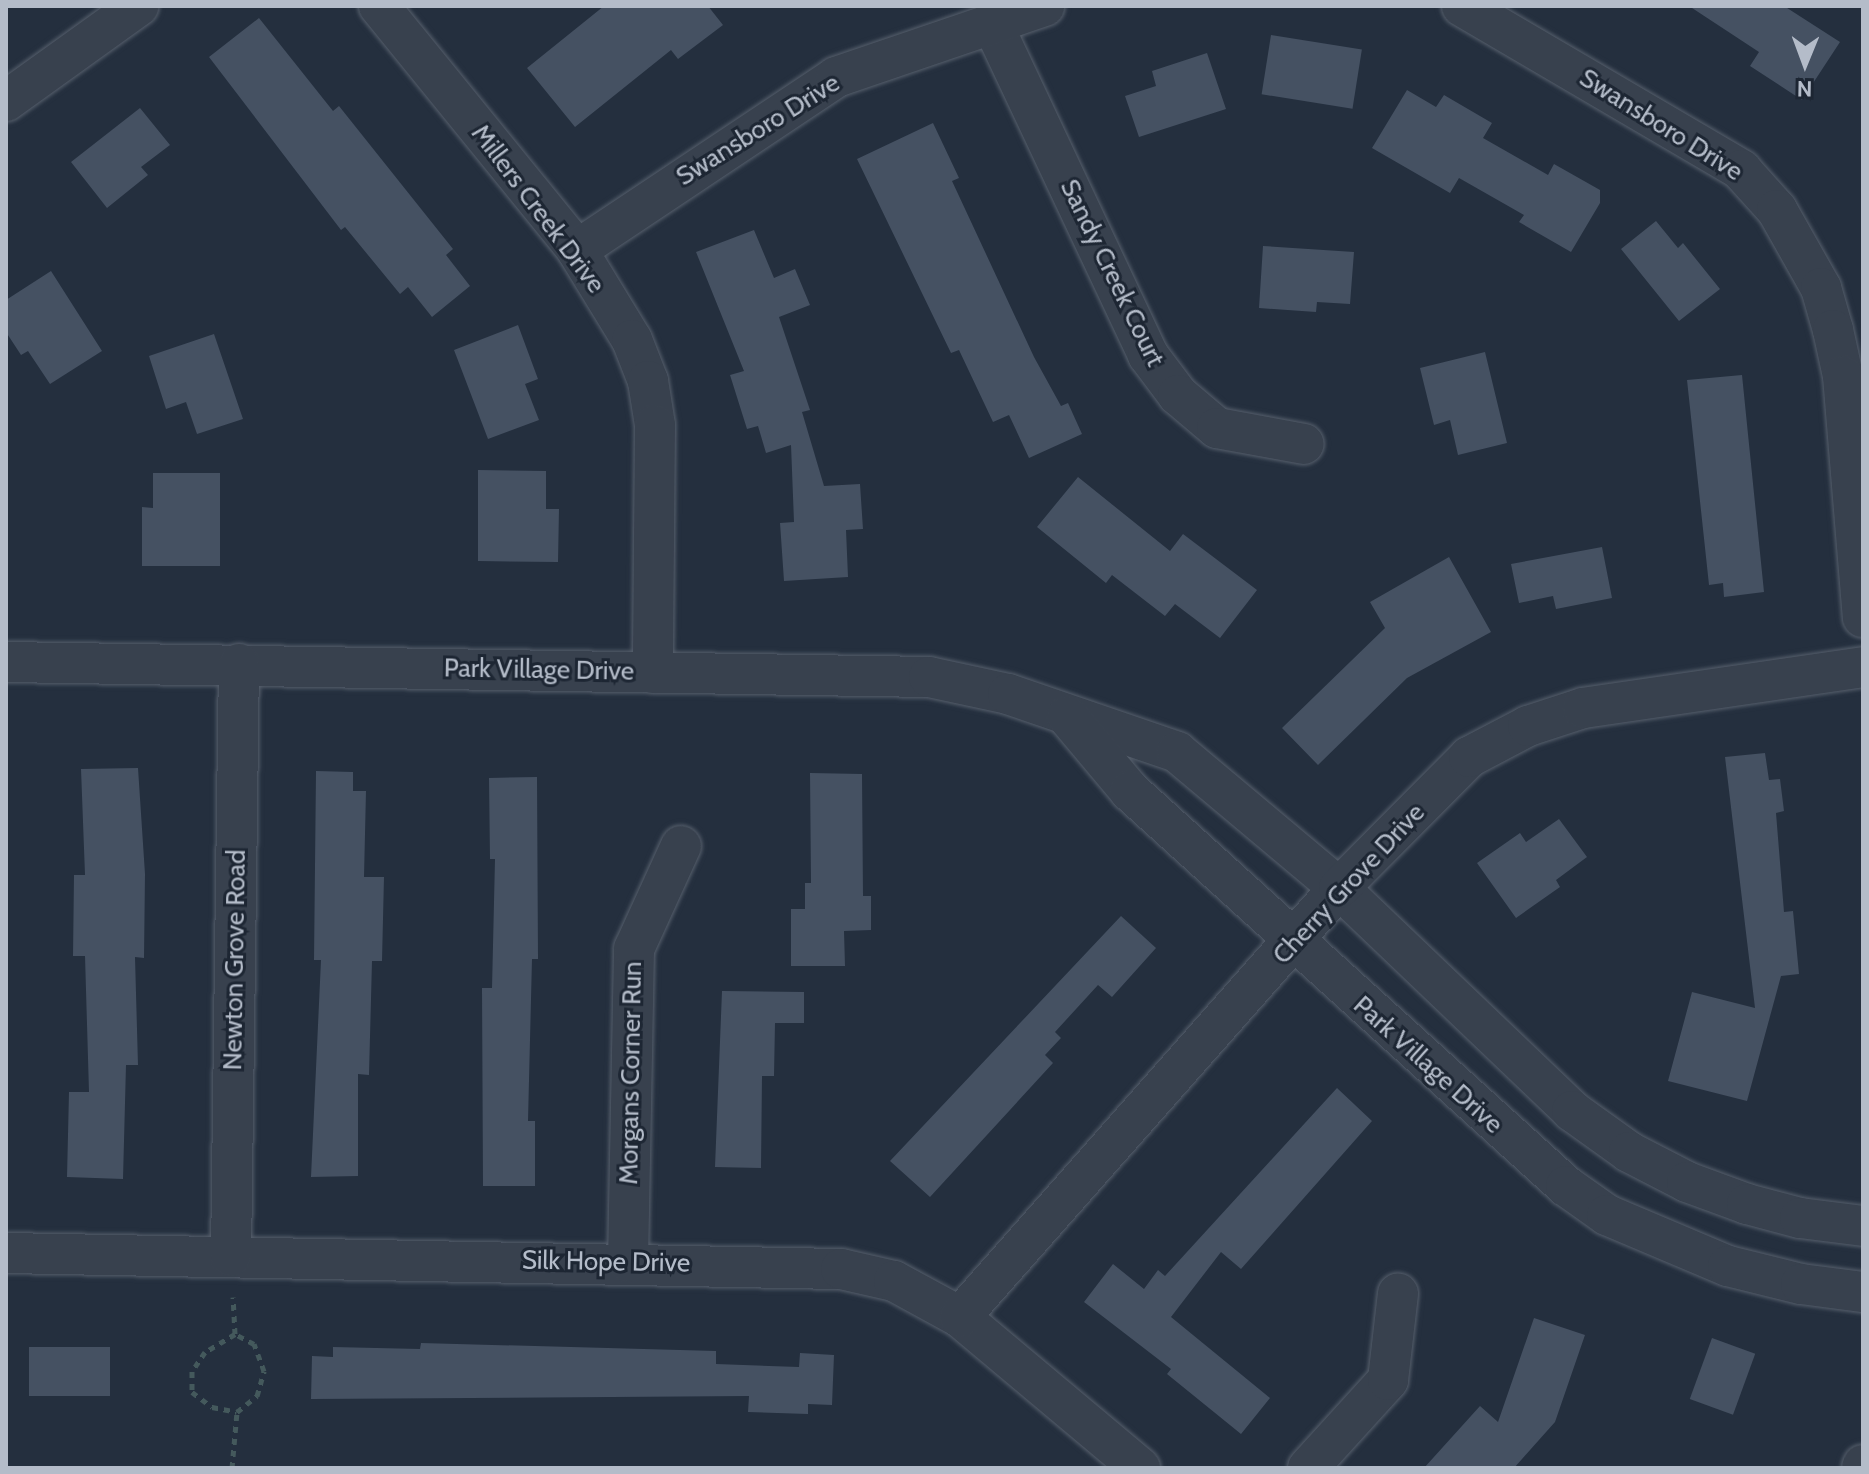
<!DOCTYPE html>
<html>
<head>
<meta charset="utf-8">
<style>
  body { margin:0 }
  #map { position:relative; width:1869px; height:1474px; overflow:hidden; background:#242f3e; font-family:Cabin,sans-serif }
  div>[style] { position:absolute }
  .building>* { inset:0; background:#455162; transform-origin:0 0 }
  .path>* { height:5px; margin-top:-2.5px; transform-origin:0; background:repeating-linear-gradient(90deg,#44595c 0 6px,transparent 0 12px) }
  .roads { filter:drop-shadow(0 0 2px #565f6c) drop-shadow(0 0 2px #565f6c) }
  .street>* { height:40px; margin:-20px; padding:0 20px; transform-origin:20px; border-radius:20px; background:#38414e }
  span { translate:-50% -50%; white-space:nowrap; text-align:center; line-height:1.15; -webkit-text-stroke:6px #1d2633; paint-order:stroke }
  .street-label { font-size:26px; color:#b4bcc9 }
  .frame { position:absolute; inset:0; border:8px solid #b4bcc9; pointer-events:none }
  .north { position:absolute; left:1765px; top:24px; width:80px; height:80px; -webkit-text-stroke:6px #1d2633; paint-order:stroke; rotate:181deg; font-size:22px; font-weight:700; line-height:32px; text-align:center; color:#b4bcc9 }
  .north::after { content:''; display:block; margin:auto; width:28px; height:36px; background:#b4bcc9; clip-path:polygon(50% 0,100% 100%,50% 72%,0 100%) }
</style>
</head>
<body>
<div id="map">
  <div class="building">
    <div style="clip-path:polygon(604px 6px,708px 6px,723px 25px,678px 59px,671px 50px,575px 127px,527px 68px)"></div>
    <div style="clip-path:polygon(1689px 6px,1784px 6px,1840px 42px,1802px 100px,1750px 66px,1759px 52px)"></div>
    <div style="clip-path:polygon(259px 18px,333px 111px,339px 106px,453px 249px,446px 255px,470px 286px,432px 317px,408px 287px,400px 294px,345px 227px,341px 230px,209px 57px)"></div>
    <div style="left:1271px;top:35px;width:92px;height:60px;rotate:9deg"></div>
    <div style="clip-path:polygon(1207px 53px,1226px 109px,1139px 137px,1125px 96px,1156px 86px,1152px 71px)"></div>
    <div style="clip-path:polygon(1407px 90px,1436px 107px,1444px 95px,1492px 123px,1483px 138px,1548px 175px,1554px 164px,1600px 190px,1600px 203px,1571px 252px,1519px 222px,1524px 215px,1459px 178px,1450px 193px,1372px 148px)"></div>
    <div style="clip-path:polygon(140px 108px,170px 145px,141px 167px,148px 175px,107px 208px,71px 162px)"></div>
    <div style="clip-path:polygon(933px 123px,959px 178px,952px 181px,1034px 357px,1061px 406px,1068px 403px,1082px 434px,1029px 458px,1009px 415px,993px 422px,959px 350px,951px 353px,857px 159px)"></div>
    <div style="clip-path:polygon(1656px 221px,1678px 248px,1683px 243px,1720px 289px,1679px 321px,1621px 249px)"></div>
    <div style="clip-path:polygon(754px 230px,774px 278px,795px 269px,810px 305px,779px 317px,810px 410px,802px 412px,824px 486px,860px 484px,863px 529px,846px 530px,848px 577px,784px 581px,780px 523px,794px 522px,791px 445px,766px 453px,758px 426px,747px 429px,730px 375px,744px 371px,696px 252px)"></div>
    <div style="clip-path:polygon(1263px 246px,1354px 252px,1350px 304px,1317px 302px,1316px 312px,1259px 308px)"></div>
    <div style="clip-path:polygon(51px 271px,102px 351px,50px 384px,28px 351px,21px 355px,6px 332px,6px 300px)"></div>
    <div style="clip-path:polygon(518px 325px,538px 379px,525px 384px,539px 420px,488px 439px,454px 350px)"></div>
    <div style="clip-path:polygon(214px 334px,243px 419px,197px 434px,186px 402px,166px 409px,149px 356px)"></div>
    <div style="clip-path:polygon(1485px 352px,1507px 443px,1458px 455px,1450px 420px,1434px 425px,1420px 368px)"></div>
    <div style="clip-path:polygon(1742px 375px,1764px 592px,1724px 597px,1723px 583px,1709px 585px,1687px 380px)"></div>
    <div style="clip-path:polygon(478px 470px,546px 471px,546px 509px,559px 509px,558px 562px,478px 561px)"></div>
    <div style="clip-path:polygon(153px 473px,220px 473px,220px 566px,142px 566px,142px 507px,153px 508px)"></div>
    <div style="clip-path:polygon(1078px 477px,1170px 551px,1183px 534px,1257px 590px,1220px 638px,1175px 604px,1165px 616px,1112px 575px,1106px 583px,1037px 527px)"></div>
    <div style="clip-path:polygon(1602px 547px,1612px 598px,1556px 609px,1553px 596px,1519px 603px,1511px 564px)"></div>
    <div style="clip-path:polygon(1449px 557px,1491px 632px,1407px 678px,1318px 765px,1282px 728px,1385px 628px,1370px 602px)"></div>
    <div style="clip-path:polygon(1765px 753px,1769px 780px,1780px 779px,1784px 811px,1776px 813px,1784px 912px,1793px 911px,1799px 974px,1781px 976px,1747px 1101px,1668px 1081px,1692px 992px,1755px 1008px,1725px 757px)"></div>
    <div style="clip-path:polygon(138px 768px,145px 874px,144px 958px,135px 957px,138px 1065px,126px 1065px,123px 1179px,67px 1177px,69px 1092px,89px 1092px,85px 956px,73px 956px,74px 875px,85px 875px,81px 769px)"></div>
    <div style="clip-path:polygon(316px 771px,353px 772px,353px 791px,366px 791px,364px 877px,384px 877px,382px 961px,372px 961px,369px 1075px,358px 1074px,358px 1176px,311px 1177px,321px 960px,314px 960px)"></div>
    <div style="clip-path:polygon(810px 773px,862px 774px,863px 896px,871px 896px,871px 930px,844px 931px,845px 966px,791px 966px,791px 909px,805px 909px,805px 883px,811px 883px)"></div>
    <div style="clip-path:polygon(537px 777px,538px 959px,532px 959px,528px 1121px,535px 1121px,535px 1186px,483px 1186px,482px 988px,492px 988px,495px 859px,490px 859px,489px 778px)"></div>
    <div style="clip-path:polygon(1559px 819px,1587px 857px,1556px 880px,1560px 887px,1516px 918px,1477px 863px,1520px 833px,1526px 842px)"></div>
    <div style="clip-path:polygon(1121px 916px,1156px 948px,1112px 997px,1098px 985px,1055px 1032px,1061px 1038px,1045px 1055px,1053px 1063px,930px 1197px,890px 1161px)"></div>
    <div style="clip-path:polygon(722px 991px,804px 992px,804px 1023px,775px 1023px,774px 1076px,762px 1076px,761px 1168px,715px 1167px)"></div>
    <div style="clip-path:polygon(1337px 1088px,1372px 1121px,1241px 1269px,1221px 1252px,1171px 1317px,1270px 1398px,1241px 1434px,1167px 1374px,1171px 1369px,1084px 1302px,1113px 1264px,1144px 1289px,1158px 1270px,1165px 1276px)"></div>
    <div style="clip-path:polygon(1534px 1318px,1585px 1335px,1555px 1422px,1514px 1468px,1424px 1468px,1480px 1406px,1498px 1422px)"></div>
    <div style="left:1712px;top:1338px;width:46px;height:65px;rotate:20deg"></div>
    <div style="clip-path:polygon(421px 1343px,716px 1351px,716px 1364px,799px 1367px,800px 1353px,834px 1355px,832px 1405px,808px 1404px,808px 1414px,748px 1412px,749px 1396px,311px 1399px,312px 1356px,333px 1357px,333px 1347px,420px 1349px)"></div>
    <div style="left:29px;top:1347px;width:81px;height:49px"></div>
  </div>
  <div class="path">
    <div style="left:235px;top:1334px;width:35px;rotate:149deg"></div>
    <div style="left:205px;top:1352px;width:23px;rotate:124deg"></div>
    <div style="left:192px;top:1371px;width:21px;rotate:90deg"></div>
    <div style="left:192px;top:1392px;width:25px;rotate:37deg"></div>
    <div style="left:212px;top:1407px;width:25px;rotate:11deg"></div>
    <div style="left:232px;top:1468px;width:56px;rotate:-84.9deg"></div>
    <div style="left:237px;top:1412px;width:26px;rotate:-39deg"></div>
    <div style="left:257px;top:1396px;width:26px;rotate:-74deg"></div>
    <div style="left:264px;top:1371px;width:29px;rotate:-110deg"></div>
    <div style="left:254px;top:1344px;width:21px;rotate:-152deg"></div>
    <div style="left:235px;top:1334px;width:37px;rotate:-93deg"></div>
  </div>
  <div class="roads">
    <div class="street">
      <div style="left:379px;top:6px;width:314px;rotate:50.9deg"></div>
      <div style="left:577px;top:250px;width:105px;rotate:58.6deg"></div>
      <div style="left:632px;top:340px;width:44px;rotate:68.7deg"></div>
      <div style="left:648px;top:381px;width:45px;rotate:81deg"></div>
      <div style="left:655px;top:425px;width:248px;rotate:90.5deg"></div>
      <div style="left:1462px;top:6px;width:324px;rotate:30.4deg"></div>
      <div style="left:1741px;top:170px;width:54px;rotate:48deg"></div>
      <div style="left:1777px;top:210px;width:90px;rotate:60.6deg"></div>
      <div style="left:1821px;top:288px;width:44px;rotate:74.1deg"></div>
      <div style="left:1833px;top:330px;width:47px;rotate:77.7deg"></div>
      <div style="left:1843px;top:376px;width:242px;rotate:85.3deg"></div>
      <div style="left:992px;top:23px;width:367px;rotate:64.8deg"></div>
      <div style="left:1148px;top:355px;width:50px;rotate:53.1deg"></div>
      <div style="left:1178px;top:395px;width:51px;rotate:40.2deg"></div>
      <div style="left:1217px;top:428px;width:88px;rotate:10.4deg"></div>
      <div style="left:6px;top:101px;width:163px;rotate:-35.7deg"></div>
      <div style="left:577px;top:250px;width:311px;rotate:-33.7deg"></div>
      <div style="left:836px;top:77px;width:220px;rotate:-18.8deg"></div>
      <div style="left:6px;top:662px;width:923px;rotate:0.93deg"></div>
      <div style="left:929px;top:677px;width:81px;rotate:12.1deg"></div>
      <div style="left:1008px;top:694px;width:179px;rotate:18.9deg"></div>
      <div style="left:1177px;top:752px;width:212px;rotate:40deg"></div>
      <div style="left:1339px;top:888px;width:323px;rotate:43.7deg"></div>
      <div style="left:1572px;top:1111px;width:70px;rotate:35.7deg"></div>
      <div style="left:1629px;top:1152px;width:65px;rotate:27.3deg"></div>
      <div style="left:1687px;top:1182px;width:64px;rotate:20.1deg"></div>
      <div style="left:1747px;top:1204px;width:55px;rotate:14.8deg"></div>
      <div style="left:1800px;top:1218px;width:64px;rotate:7.2deg"></div>
      <div style="left:1067px;top:716px;width:98px;rotate:50deg"></div>
      <div style="left:1130px;top:791px;width:588px;rotate:42.18deg"></div>
      <div style="left:1566px;top:1186px;width:50px;rotate:35.3deg"></div>
      <div style="left:1607px;top:1215px;width:131px;rotate:22.9deg"></div>
      <div style="left:1728px;top:1266px;width:75px;rotate:13.9deg"></div>
      <div style="left:1801px;top:1284px;width:63px;rotate:7.4deg"></div>
      <div style="left:6px;top:1253px;width:835px;rotate:1.1deg"></div>
      <div style="left:841px;top:1269px;width:54px;rotate:12.8deg"></div>
      <div style="left:894px;top:1281px;width:75px;rotate:28.6deg"></div>
      <div style="left:960px;top:1317px;width:235px;rotate:40deg"></div>
      <div style="left:231px;top:1256px;width:592px;rotate:-89.23deg"></div>
      <div style="left:628px;top:1262px;width:313px;rotate:-88.9deg"></div>
      <div style="left:634px;top:949px;width:113px;rotate:-65.5deg"></div>
      <div style="left:960px;top:1317px;width:572px;rotate:-48.54deg"></div>
      <div style="left:1339px;top:888px;width:185px;rotate:-45.2deg"></div>
      <div style="left:1469px;top:757px;width:67px;rotate:-27.7deg"></div>
      <div style="left:1528px;top:726px;width:58px;rotate:-18.1deg"></div>
      <div style="left:1583px;top:708px;width:283px;rotate:-8.3deg"></div>
      <div style="left:1308px;top:1468px;width:119px;rotate:-47.7deg"></div>
      <div style="left:1388px;top:1380px;width:87px;rotate:-83.4deg"></div>
      <div style="left:1862px;top:1468px;width:3px;rotate:-72deg"></div>
    </div>
  </div>
  <div class="street-label">
    <span style="left:1661px;top:125px;rotate:32deg">Swansboro Drive</span>
    <span style="left:758px;top:130px;rotate:-32deg">Swansboro Drive</span>
    <span style="left:538px;top:209px;rotate:53deg">Millers Creek Drive</span>
    <span style="left:1112px;top:273px;rotate:64deg">Sandy Creek Court</span>
    <span style="left:539px;top:670px;rotate:1deg">Park Village Drive</span>
    <span style="left:1349px;top:884px;rotate:-47deg">Cherry Grove Drive</span>
    <span style="left:235px;top:960px;rotate:-89deg">Newton Grove Road</span>
    <span style="left:1428px;top:1065px;rotate:42deg">Park Village Drive</span>
    <span style="left:631px;top:1073px;rotate:-89deg">Morgans Corner Run</span>
    <span style="left:606px;top:1262px;rotate:1deg">Silk Hope Drive</span>
  </div>
  <div class="frame"></div>
  <div class="north">N</div>
</div>
</body>
</html>
